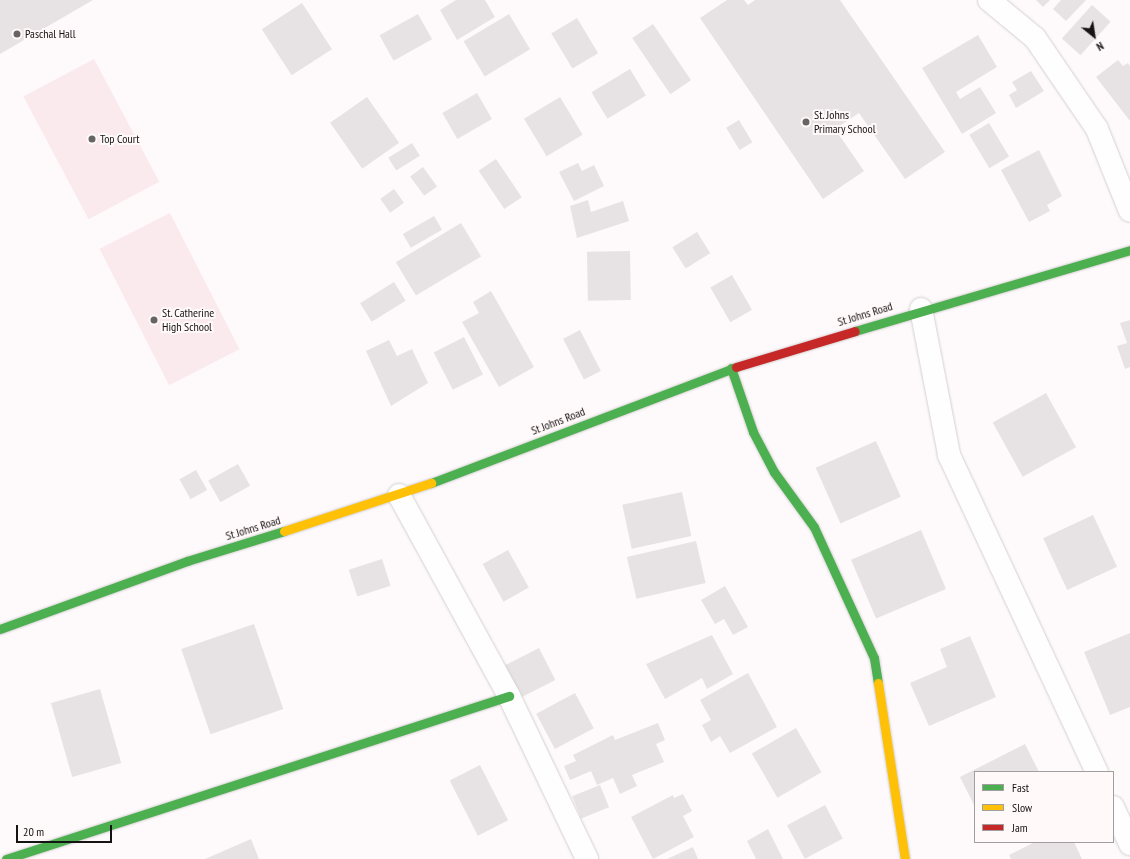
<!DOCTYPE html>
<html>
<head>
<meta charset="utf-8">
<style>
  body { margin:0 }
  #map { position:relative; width:1130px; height:859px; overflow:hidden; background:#fefafb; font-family:"PT Sans Narrow",sans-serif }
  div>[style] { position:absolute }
  .green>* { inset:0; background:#fbeaed; transform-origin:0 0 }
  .building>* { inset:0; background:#e7e3e4; transform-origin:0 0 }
  .roads { filter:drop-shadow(0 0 1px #d4d0d1) drop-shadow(0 0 1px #d4d0d1) }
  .street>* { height:22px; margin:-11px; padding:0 11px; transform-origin:11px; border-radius:11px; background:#fffefe }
  .fast>* { height:9px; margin:-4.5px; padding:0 4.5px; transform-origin:4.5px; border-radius:4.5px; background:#4caf50 }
  .slow>* { height:9px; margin:-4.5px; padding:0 4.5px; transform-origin:4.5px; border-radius:4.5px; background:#ffc107 }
  .jam>* { height:9px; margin:-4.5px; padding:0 4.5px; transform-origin:4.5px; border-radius:4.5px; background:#c62828 }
  .dots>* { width:11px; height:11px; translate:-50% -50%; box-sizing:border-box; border:2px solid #fff9fa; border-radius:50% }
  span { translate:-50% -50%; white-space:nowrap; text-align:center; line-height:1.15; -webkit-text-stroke:4px #fff9fa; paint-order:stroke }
  .poi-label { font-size:12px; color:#161313 }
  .left { translate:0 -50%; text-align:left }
  .street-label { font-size:12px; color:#161313 }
  .legend { position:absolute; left:974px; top:771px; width:140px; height:72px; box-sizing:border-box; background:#fff9fa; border:1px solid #a29d9e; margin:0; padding:5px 7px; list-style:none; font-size:12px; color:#161313 }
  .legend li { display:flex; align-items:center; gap:8px; height:20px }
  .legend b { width:20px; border:1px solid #a29d9e }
  .north { position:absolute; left:1074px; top:16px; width:40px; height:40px; -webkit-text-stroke:3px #fff9fa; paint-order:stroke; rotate:150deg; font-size:11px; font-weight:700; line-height:16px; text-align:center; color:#161313 }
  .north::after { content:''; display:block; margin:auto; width:14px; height:18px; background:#161313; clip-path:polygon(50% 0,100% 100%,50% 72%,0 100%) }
  .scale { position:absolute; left:16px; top:825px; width:96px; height:18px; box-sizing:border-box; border:2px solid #161313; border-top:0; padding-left:5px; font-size:12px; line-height:14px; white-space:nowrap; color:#161313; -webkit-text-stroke:3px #fff9fa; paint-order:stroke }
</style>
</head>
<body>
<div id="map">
  <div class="green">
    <div style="left:94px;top:59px;width:139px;height:80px;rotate:62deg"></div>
    <div style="left:170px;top:213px;width:153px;height:79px;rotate:63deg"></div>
  </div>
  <div class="building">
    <div style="clip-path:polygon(0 0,93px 0,0 54px)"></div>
    <div style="clip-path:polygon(456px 0,485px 0,495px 17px,457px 40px,440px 10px)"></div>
    <div style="clip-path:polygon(727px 0,744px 0,748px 5px,755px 0,840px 0,945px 152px,905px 179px,859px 113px,835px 129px,864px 171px,823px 199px,700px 18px)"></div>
    <div style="clip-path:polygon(1036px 0,1050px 0,1043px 7px)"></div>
    <div style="clip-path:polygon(1061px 0,1086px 0,1066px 21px,1053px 9px)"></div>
    <div style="left:302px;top:3px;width:55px;height:48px;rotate:57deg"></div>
    <div style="left:1092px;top:5px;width:25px;height:45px;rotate:42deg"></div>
    <div style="left:418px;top:14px;width:29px;height:44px;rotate:61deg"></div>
    <div style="left:509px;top:14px;width:41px;height:53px;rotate:59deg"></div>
    <div style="left:577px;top:18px;width:41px;height:30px;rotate:59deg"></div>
    <div style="left:653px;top:24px;width:68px;height:25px;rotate:56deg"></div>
    <div style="clip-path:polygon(978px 35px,997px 67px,956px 92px,960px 99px,980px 87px,996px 113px,962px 134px,922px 68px)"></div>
    <div style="clip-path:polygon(1118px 60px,1123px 66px,1128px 63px,1130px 66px,1130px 121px,1096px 77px)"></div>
    <div style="left:630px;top:69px;width:31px;height:45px;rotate:59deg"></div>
    <div style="clip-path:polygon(1031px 71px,1044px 91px,1016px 108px,1009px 95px,1017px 90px,1012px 82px)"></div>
    <div style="left:477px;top:93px;width:30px;height:40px;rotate:60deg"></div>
    <div style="left:367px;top:97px;width:56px;height:45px;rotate:55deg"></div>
    <div style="left:560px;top:97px;width:44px;height:42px;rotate:59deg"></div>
    <div style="left:739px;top:120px;width:26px;height:15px;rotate:59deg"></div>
    <div style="left:989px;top:123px;width:39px;height:23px;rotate:59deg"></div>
    <div style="left:412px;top:143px;width:15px;height:28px;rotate:58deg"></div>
    <div style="clip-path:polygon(1039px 150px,1062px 196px,1047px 205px,1050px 211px,1029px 222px,1001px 170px)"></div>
    <div style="left:496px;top:159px;width:46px;height:21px;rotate:56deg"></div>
    <div style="clip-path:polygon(578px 163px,582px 171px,594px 165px,604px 186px,574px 201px,559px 172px)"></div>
    <div style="left:423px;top:167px;width:24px;height:16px;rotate:54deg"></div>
    <div style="left:394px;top:189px;width:17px;height:17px;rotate:54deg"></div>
    <div style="clip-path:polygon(588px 200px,591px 212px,623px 201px,629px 221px,577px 238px,570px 206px)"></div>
    <div style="left:434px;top:216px;width:16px;height:36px;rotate:60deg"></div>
    <div style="left:461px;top:223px;width:39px;height:76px;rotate:59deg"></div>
    <div style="left:697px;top:232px;width:25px;height:29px;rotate:58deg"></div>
    <div style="left:630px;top:251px;width:49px;height:43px;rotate:89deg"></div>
    <div style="left:732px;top:275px;width:40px;height:25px;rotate:60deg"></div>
    <div style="left:394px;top:282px;width:22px;height:40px;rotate:58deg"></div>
    <div style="clip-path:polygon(491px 291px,534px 367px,499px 387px,462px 322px,479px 313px,473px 302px)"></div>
    <div style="clip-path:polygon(1130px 320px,1130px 367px,1125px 369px,1117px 346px,1127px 343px,1120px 323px)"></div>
    <div style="left:580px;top:330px;width:46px;height:19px;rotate:63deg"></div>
    <div style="left:464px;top:337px;width:42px;height:34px;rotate:63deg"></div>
    <div style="clip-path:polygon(389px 340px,397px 356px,412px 349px,428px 383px,391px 406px,366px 351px)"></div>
    <div style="left:1046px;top:393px;width:62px;height:61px;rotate:61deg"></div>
    <div style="left:876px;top:441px;width:61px;height:66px;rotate:66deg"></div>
    <div style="left:238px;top:464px;width:25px;height:34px;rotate:61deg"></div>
    <div style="left:196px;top:470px;width:23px;height:19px;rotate:61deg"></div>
    <div style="left:682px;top:492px;width:45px;height:61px;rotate:78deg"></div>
    <div style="left:1093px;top:515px;width:57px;height:55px;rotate:65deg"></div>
    <div style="left:921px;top:530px;width:64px;height:76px;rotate:67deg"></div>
    <div style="left:696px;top:541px;width:43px;height:71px;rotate:77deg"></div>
    <div style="left:508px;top:550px;width:43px;height:29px;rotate:61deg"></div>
    <div style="left:382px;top:559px;width:28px;height:35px;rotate:72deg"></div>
    <div style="clip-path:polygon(725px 586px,748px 627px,733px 635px,724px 619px,715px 624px,701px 600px)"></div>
    <div style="left:254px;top:624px;width:90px;height:77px;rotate:71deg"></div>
    <div style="clip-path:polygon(1130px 633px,1130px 707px,1110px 715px,1084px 652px)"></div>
    <div style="clip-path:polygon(712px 635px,733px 674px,707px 689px,702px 678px,665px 699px,646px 664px)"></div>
    <div style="clip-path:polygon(970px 636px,996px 697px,929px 726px,910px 683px,947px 667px,940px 649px)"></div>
    <div style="left:539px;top:648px;width:36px;height:38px;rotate:63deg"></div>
    <div style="clip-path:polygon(748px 673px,777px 727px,730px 753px,720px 736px,711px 742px,702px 725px,711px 720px,700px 700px)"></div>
    <div style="left:100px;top:689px;width:77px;height:51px;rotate:74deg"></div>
    <div style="left:575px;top:693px;width:40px;height:44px;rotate:62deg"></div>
    <div style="clip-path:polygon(658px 723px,665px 740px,656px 744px,664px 762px,632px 775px,637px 786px,620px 794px,613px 778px,597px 785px,591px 771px,570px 780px,564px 766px,576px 761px,573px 755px,613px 735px,615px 740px)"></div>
    <div style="left:796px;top:728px;width:51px;height:51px;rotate:60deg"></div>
    <div style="clip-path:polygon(1025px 744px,1039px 772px,975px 772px,975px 807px,960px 777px)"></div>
    <div style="left:480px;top:765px;width:62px;height:34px;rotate:63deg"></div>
    <div style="left:600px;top:785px;width:24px;height:30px;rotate:68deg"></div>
    <div style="clip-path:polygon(683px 794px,692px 811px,683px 816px,694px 837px,653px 859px,631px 817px,673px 795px,674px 798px)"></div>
    <div style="left:825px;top:805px;width:38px;height:43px;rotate:62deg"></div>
    <div style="clip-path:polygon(768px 829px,783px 859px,756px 859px,747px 841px)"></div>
    <div style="clip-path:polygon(251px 839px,259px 859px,205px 859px)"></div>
    <div style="clip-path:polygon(1035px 842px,1074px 842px,1082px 859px,1011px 859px,1009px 855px)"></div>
    <div style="clip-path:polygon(693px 847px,698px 859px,667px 859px)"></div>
  </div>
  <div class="roads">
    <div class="street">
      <div style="left:989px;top:0;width:60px;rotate:39.6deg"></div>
      <div style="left:1035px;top:38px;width:110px;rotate:55.7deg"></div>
      <div style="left:1097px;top:129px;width:88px;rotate:68.1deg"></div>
      <div style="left:921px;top:309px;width:149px;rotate:79.1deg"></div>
      <div style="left:949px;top:455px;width:350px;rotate:65deg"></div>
      <div style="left:399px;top:495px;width:229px;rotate:61.3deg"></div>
      <div style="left:509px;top:696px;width:181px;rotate:64.4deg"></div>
      <div style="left:1113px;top:807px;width:41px;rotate:65.3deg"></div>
    </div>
    <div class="fast">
      <div style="left:855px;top:331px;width:287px;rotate:-16.4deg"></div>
      <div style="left:731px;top:368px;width:68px;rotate:71deg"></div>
      <div style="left:753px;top:432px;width:45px;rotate:62.3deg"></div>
      <div style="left:774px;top:472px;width:68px;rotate:54deg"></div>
      <div style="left:814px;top:527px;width:144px;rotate:65.4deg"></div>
      <div style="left:874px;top:658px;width:25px;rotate:81deg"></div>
      <div style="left:431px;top:483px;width:326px;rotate:-20.8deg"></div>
      <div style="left:0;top:629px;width:199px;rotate:-20deg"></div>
      <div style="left:187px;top:561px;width:102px;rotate:-17.2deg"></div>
      <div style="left:6px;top:859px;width:529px;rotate:-17.96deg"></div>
    </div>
    <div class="slow">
      <div style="left:284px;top:531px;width:155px;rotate:-18.1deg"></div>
      <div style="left:878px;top:683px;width:178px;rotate:81.3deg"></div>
    </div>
    <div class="jam">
      <div style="left:736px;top:367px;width:124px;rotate:-16.8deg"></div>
    </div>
  </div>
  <div class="dots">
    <div style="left:17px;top:34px;background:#676464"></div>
    <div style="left:806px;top:122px;background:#676464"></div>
    <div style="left:92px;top:139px;background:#676464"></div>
    <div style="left:154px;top:320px;background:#676464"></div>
  </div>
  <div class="poi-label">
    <span class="left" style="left:25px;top:34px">Paschal Hall</span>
    <span class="left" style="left:814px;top:122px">St. Johns<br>Primary School</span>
    <span class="left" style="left:100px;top:139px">Top Court</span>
    <span class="left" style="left:162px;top:320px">St. Catherine<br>High School</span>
  </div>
  <div class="street-label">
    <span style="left:865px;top:314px;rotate:-17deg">St Johns Road</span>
    <span style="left:558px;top:421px;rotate:-21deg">St Johns Road</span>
    <span style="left:253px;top:528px;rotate:-17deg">St Johns Road</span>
  </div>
  <ul class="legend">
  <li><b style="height:5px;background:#4caf50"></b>Fast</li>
  <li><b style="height:5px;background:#ffc107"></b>Slow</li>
  <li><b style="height:5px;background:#c62828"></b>Jam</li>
  </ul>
  <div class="north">N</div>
  <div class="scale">20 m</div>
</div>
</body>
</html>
